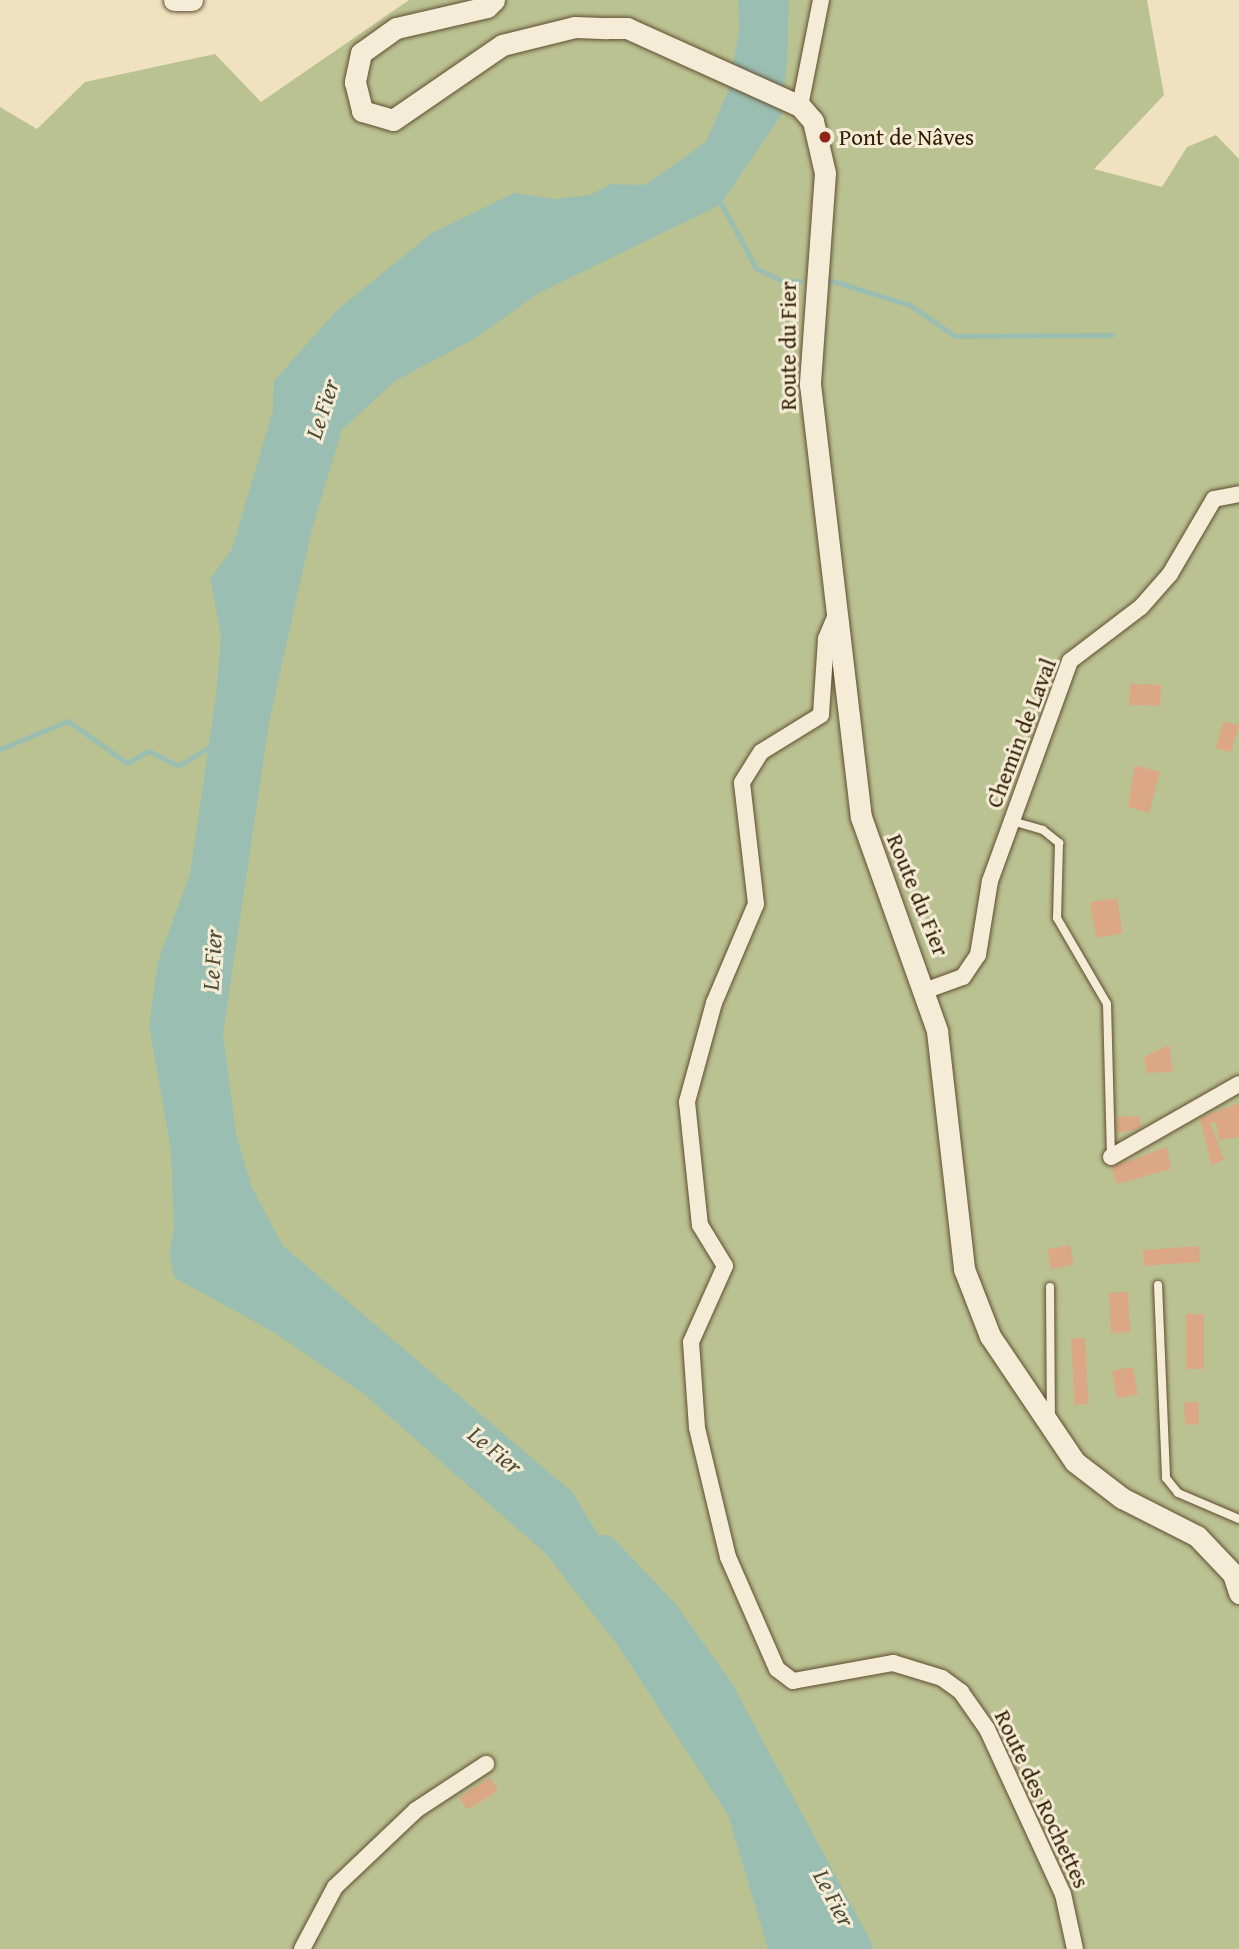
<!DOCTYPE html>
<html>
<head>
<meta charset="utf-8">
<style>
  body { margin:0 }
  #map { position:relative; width:1239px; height:1949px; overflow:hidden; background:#f0e1c1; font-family:"Gentium Book Plus",serif }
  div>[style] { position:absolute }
  .green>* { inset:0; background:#bbc292 }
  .water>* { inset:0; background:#9abeb1 }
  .stream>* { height:5px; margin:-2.5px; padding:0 2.5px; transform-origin:2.5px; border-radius:2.5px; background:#9abeb1 }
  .river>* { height:30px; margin:-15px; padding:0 15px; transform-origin:15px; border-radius:15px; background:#9abeb1 }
  .building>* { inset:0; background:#dba784; transform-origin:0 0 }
  .roads { filter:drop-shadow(0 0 2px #614d30) drop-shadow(0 0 2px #614d30) }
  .lane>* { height:8px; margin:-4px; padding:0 4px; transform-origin:4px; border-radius:4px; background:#f5ecd7 }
  .street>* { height:16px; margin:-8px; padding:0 8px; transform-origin:8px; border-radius:8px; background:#f5ecd7 }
  .secondary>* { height:21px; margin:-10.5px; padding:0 10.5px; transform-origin:10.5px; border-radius:10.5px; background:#f5ecd7 }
  .dots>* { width:19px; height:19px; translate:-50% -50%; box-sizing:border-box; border:4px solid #f5ecd7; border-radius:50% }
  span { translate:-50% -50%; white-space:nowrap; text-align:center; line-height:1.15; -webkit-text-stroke:6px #f5ecd7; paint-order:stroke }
  .poi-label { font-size:23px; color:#311c00 }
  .left { translate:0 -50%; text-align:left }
  .street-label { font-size:23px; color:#311c00 }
  .water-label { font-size:24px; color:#504d35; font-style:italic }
</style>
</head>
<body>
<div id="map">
  <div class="green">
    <div style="clip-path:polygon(409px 0,1147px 0,1164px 95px,1094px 169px,1162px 187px,1187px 147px,1216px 135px,1239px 159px,1239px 1949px,0 1949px,0 107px,37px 129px,85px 82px,215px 54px,261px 102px)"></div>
  </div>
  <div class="water">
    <div style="clip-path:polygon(738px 0,789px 0,787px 60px,782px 114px,720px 205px,539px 293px,474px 339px,395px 381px,342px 430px,312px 529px,269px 723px,223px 1034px,236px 1134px,252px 1188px,283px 1246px,572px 1492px,614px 1560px,718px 1692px,768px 1796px,857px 1949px,768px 1949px,728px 1815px,619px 1647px,546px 1554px,365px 1395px,275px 1333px,175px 1278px,169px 1256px,174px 1230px,171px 1150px,149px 1026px,158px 961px,190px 874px,216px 695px,221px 635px,210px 579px,232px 549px,273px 410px,274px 381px,337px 310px,432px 233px,514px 193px,556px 199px,590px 195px,611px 184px,645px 185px,706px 142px,728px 90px,739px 31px)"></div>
  </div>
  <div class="stream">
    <div style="left:718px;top:198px;width:80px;rotate:61.5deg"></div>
    <div style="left:756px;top:268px;width:30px;rotate:26deg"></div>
    <div style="left:783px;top:281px;width:17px"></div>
    <div style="left:829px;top:280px;width:85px;rotate:17.2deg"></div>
    <div style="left:910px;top:305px;width:55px;rotate:34.6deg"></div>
    <div style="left:955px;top:336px;width:157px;rotate:-0.4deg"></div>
    <div style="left:0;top:749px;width:74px;rotate:-22.4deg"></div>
    <div style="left:68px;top:721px;width:72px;rotate:35.4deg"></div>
    <div style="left:127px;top:763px;width:25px;rotate:-29deg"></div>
    <div style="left:149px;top:751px;width:33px;rotate:27deg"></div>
    <div style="left:178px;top:766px;width:39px;rotate:-31deg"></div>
  </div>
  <div class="river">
    <div style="left:604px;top:1550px;width:89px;rotate:46.8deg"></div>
    <div style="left:665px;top:1615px;width:93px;rotate:54.6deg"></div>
    <div style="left:719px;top:1691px;width:293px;rotate:61.7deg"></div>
  </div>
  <div class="building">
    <div style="left:1130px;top:684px;width:31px;height:21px;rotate:2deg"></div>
    <div style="left:1224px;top:721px;width:16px;height:28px;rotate:18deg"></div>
    <div style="clip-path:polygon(1135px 765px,1160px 772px,1149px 813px,1128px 807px)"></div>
    <div style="left:1117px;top:898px;width:36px;height:27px;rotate:81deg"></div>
    <div style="clip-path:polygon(1169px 1045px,1173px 1072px,1147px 1073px,1144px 1057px)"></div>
    <div style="clip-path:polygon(1239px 1103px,1239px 1137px,1219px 1140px,1216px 1123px,1210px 1123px,1224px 1160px,1211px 1165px,1200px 1118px)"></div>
    <div style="clip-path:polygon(1139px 1116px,1141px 1128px,1117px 1133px,1117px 1117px)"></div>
    <div style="clip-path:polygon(1167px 1147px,1171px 1169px,1117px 1184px,1112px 1167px)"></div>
    <div style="left:1070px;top:1245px;width:20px;height:23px;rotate:79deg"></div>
    <div style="left:1199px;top:1246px;width:16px;height:56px;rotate:86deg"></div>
    <div style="left:1128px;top:1292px;width:40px;height:19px;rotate:87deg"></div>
    <div style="left:1186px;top:1314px;width:18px;height:55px"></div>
    <div style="left:1085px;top:1338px;width:66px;height:14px;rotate:87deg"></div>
    <div style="left:1133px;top:1367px;width:28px;height:21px;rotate:80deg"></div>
    <div style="left:1198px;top:1402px;width:22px;height:14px;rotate:87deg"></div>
    <div style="left:490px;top:1778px;width:15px;height:36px;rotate:58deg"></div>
  </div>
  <div class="roads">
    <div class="lane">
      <div style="left:1012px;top:821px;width:32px;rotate:16deg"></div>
      <div style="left:1043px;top:830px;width:21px;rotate:39deg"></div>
      <div style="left:1059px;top:843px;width:75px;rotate:91.5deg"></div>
      <div style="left:1057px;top:918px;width:99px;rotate:59.8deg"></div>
      <div style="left:1107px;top:1004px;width:153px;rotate:88.5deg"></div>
      <div style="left:1158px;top:1285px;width:193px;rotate:87.6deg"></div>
      <div style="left:1166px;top:1478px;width:19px;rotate:51deg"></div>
      <div style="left:1178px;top:1493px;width:66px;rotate:23.1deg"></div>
      <div style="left:1050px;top:1287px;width:133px;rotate:89.6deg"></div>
    </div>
    <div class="street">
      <div style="left:800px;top:106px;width:108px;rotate:-78.8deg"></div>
      <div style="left:836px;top:615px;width:26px;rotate:113deg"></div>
      <div style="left:826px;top:639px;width:76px;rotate:93.8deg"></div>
      <div style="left:821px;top:715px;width:70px;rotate:148.3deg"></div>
      <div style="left:761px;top:752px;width:36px;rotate:122deg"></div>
      <div style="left:742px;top:783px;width:122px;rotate:83.4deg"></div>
      <div style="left:756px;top:904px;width:108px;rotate:113deg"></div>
      <div style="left:714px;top:1003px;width:103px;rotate:105.3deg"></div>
      <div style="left:687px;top:1102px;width:124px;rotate:84deg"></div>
      <div style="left:700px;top:1225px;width:48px;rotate:58.6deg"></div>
      <div style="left:725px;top:1266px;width:83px;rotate:114.1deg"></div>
      <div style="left:691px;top:1342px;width:86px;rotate:86deg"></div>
      <div style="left:697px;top:1428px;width:133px;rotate:76.5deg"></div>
      <div style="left:728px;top:1557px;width:122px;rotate:66.4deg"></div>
      <div style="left:777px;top:1669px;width:20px;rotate:37deg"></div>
      <div style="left:793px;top:1681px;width:102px;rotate:-10.2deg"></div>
      <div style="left:893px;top:1663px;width:51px;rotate:17deg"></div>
      <div style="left:942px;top:1678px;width:24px;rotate:36deg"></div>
      <div style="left:961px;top:1692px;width:45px;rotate:54.9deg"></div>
      <div style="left:987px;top:1729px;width:182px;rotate:65.3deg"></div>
      <div style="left:1063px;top:1894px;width:56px;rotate:77.7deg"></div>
      <div style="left:927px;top:990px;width:38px;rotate:-20deg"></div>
      <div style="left:963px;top:977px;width:27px;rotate:-56deg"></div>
      <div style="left:978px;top:955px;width:75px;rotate:-80.8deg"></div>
      <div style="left:990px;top:881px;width:234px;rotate:-70deg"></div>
      <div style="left:1070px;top:661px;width:89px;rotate:-37.3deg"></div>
      <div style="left:1141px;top:607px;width:44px;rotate:-48.7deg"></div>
      <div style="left:1170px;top:574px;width:87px;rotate:-59.6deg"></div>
      <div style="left:1214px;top:499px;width:25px;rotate:-11deg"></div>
      <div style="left:1111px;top:1157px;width:147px;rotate:-29.7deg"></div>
      <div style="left:302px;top:1949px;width:70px;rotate:-62deg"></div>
      <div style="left:335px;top:1887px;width:112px;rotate:-43.5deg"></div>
      <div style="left:416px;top:1810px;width:84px;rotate:-33.3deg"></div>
    </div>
    <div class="secondary">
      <div style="left:174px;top:0;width:18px"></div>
      <div style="left:494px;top:0;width:10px;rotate:135deg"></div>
      <div style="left:487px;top:7px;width:93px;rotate:167deg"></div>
      <div style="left:396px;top:28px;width:43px;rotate:144.5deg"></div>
      <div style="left:361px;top:53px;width:30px;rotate:102deg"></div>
      <div style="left:355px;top:82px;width:30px;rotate:76deg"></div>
      <div style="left:362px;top:111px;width:32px;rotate:16deg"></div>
      <div style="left:393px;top:120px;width:132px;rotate:-34.5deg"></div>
      <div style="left:502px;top:45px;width:75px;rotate:-13.9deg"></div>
      <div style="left:575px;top:27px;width:33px;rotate:2deg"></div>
      <div style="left:608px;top:28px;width:19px"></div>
      <div style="left:627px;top:28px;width:190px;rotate:24.3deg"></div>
      <div style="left:800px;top:106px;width:20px;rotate:49deg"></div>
      <div style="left:813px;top:121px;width:53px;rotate:77deg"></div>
      <div style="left:825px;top:173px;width:212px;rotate:94.1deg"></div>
      <div style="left:810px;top:384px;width:436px;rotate:83.3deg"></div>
      <div style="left:861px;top:817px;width:227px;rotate:70.4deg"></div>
      <div style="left:937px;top:1031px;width:240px;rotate:83.5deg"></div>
      <div style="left:964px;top:1269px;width:72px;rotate:68.8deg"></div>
      <div style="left:990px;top:1336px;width:152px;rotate:56deg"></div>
      <div style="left:1075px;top:1462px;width:59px;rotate:37.5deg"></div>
      <div style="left:1122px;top:1498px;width:84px;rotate:26.9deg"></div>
      <div style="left:1197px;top:1536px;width:52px;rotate:46.5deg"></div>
      <div style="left:1233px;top:1574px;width:20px;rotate:72deg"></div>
    </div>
  </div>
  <div class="dots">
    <div style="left:825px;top:137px;background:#8f2418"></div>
  </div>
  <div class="poi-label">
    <span class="left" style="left:839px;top:137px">Pont de Nâves</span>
  </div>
  <div class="street-label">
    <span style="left:788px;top:346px;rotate:-90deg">Route du Fier</span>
    <span style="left:1021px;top:733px;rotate:-69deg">Chemin de Laval</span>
    <span style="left:918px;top:895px;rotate:68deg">Route du Fier</span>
    <span style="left:1042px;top:1799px;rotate:65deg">Route des Rochettes</span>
  </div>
  <div class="water-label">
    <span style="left:322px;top:409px;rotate:-72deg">Le Fier</span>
    <span style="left:212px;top:960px;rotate:-87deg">Le Fier</span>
    <span style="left:495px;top:1450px;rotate:39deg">Le Fier</span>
    <span style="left:834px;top:1898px;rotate:62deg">Le Fier</span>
  </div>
</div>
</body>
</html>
